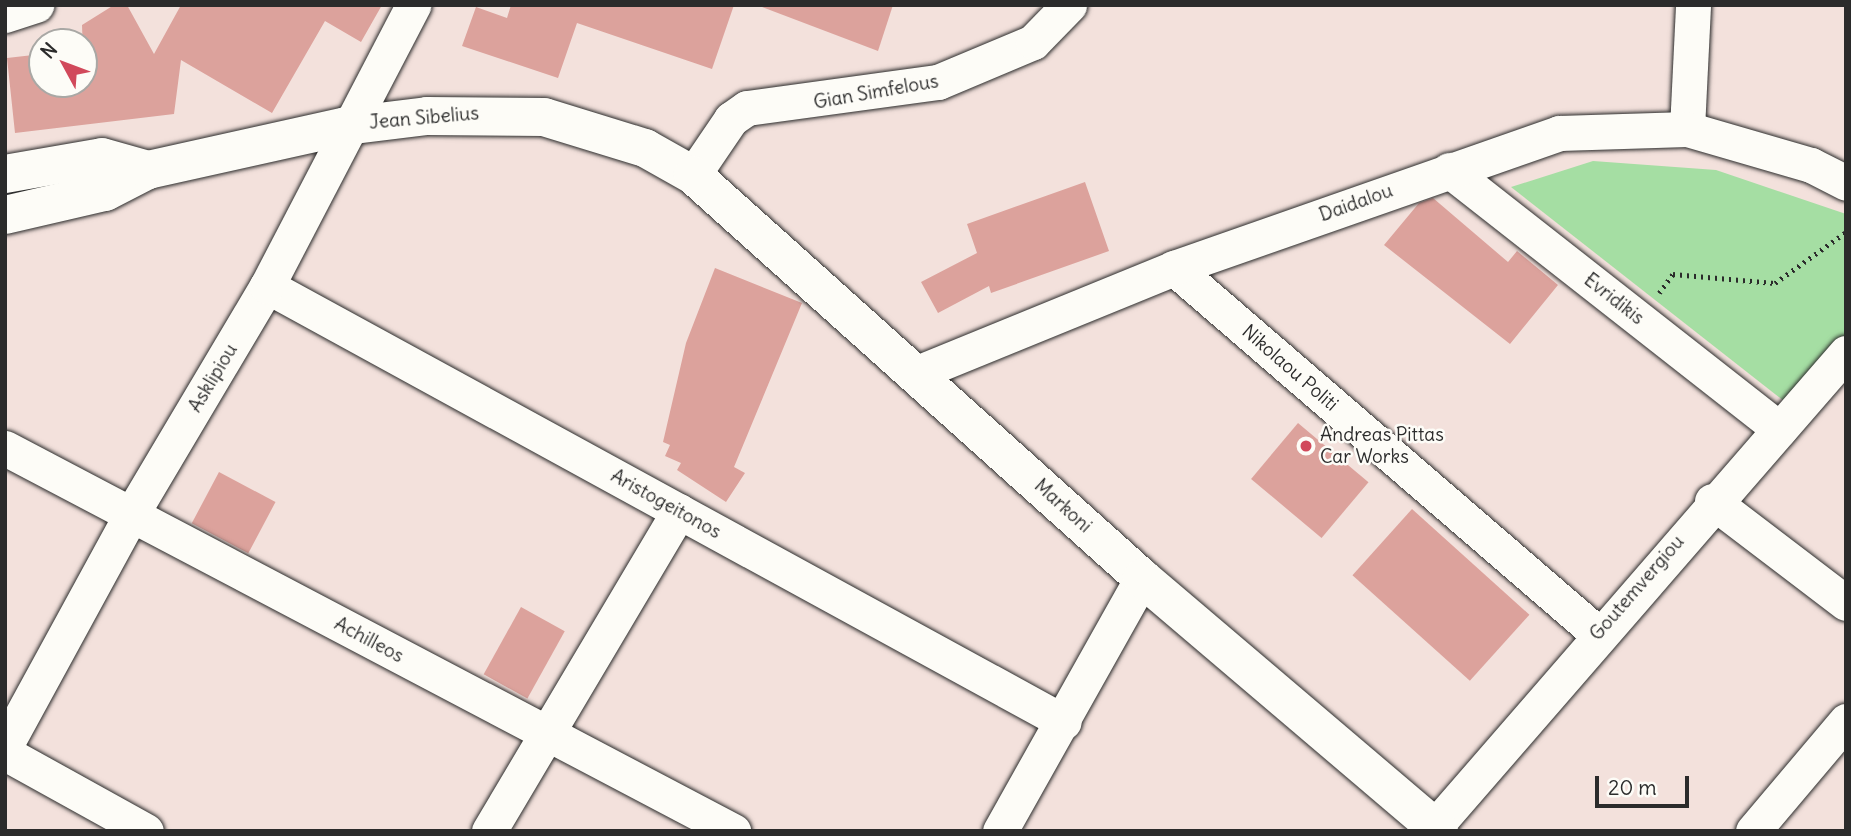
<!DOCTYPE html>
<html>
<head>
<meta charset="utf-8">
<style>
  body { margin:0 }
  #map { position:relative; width:1851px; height:836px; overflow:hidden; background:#f3e1dc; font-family:Delius,sans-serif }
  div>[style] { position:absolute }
  .green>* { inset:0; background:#a5dea3 }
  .building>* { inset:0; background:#dca29c; transform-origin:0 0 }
  .path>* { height:4.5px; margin-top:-2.25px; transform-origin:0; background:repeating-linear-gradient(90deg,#2b2b2b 0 2px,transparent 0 7px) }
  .roads { filter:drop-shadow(0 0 2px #2b2b2b) drop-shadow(0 0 2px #2b2b2b) }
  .minor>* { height:35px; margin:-17.5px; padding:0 17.5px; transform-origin:17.5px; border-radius:17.5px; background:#fdfcf7 }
  .secondary>* { height:38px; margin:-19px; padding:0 19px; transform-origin:19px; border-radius:19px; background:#fdfcf7 }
  .dots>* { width:19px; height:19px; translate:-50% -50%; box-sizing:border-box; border:4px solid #fdfcf7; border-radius:50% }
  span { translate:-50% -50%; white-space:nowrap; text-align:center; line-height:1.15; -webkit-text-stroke:5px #fdfcf7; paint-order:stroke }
  .street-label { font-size:19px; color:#2b2b2b }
  .poi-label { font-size:19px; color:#2b2b2b }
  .left { translate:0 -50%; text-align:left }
  .frame { position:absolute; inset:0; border:7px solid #2b2b2b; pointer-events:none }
  .north { position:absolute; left:28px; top:28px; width:70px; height:70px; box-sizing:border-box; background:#fdfcf7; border:2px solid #a9a8a5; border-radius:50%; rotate:311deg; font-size:19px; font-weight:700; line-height:28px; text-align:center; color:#2b2b2b }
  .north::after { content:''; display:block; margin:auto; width:24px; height:32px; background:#d1495b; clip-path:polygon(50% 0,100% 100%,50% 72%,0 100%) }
  .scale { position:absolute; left:1595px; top:776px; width:94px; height:32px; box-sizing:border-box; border:4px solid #2b2b2b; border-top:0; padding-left:9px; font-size:21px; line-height:24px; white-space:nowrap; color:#2b2b2b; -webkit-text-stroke:5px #fdfcf7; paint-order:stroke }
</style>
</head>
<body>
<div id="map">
  <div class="green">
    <div style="clip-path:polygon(1593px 161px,1716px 170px,1846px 214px,1846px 336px,1789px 405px,1511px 187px)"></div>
  </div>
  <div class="building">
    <div style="clip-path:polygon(114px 5px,127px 5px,154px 54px,181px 5px,382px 5px,361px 42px,325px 21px,272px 113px,181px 60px,174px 114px,15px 133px,7px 58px,42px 54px,42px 84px,84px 84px,82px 25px)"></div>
    <div style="clip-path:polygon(511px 5px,734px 5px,712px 69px,577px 23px,558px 78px,462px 46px,476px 7px,507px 18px)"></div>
    <div style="clip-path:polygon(757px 5px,893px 5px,878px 51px)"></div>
    <div style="clip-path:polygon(1085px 182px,1109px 251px,991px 293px,989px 286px,938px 313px,921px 282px,977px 253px,967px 224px)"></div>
    <div style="clip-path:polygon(1433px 198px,1508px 262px,1517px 251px,1558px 285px,1510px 344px,1384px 245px,1419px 203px)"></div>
    <div style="clip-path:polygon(715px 268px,802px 303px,734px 467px,745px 473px,726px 502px,677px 470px,681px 463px,665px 456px,670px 445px,663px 442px,686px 343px)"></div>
    <div style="left:1298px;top:423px;width:92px;height:73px;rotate:40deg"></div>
    <div style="left:219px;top:472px;width:64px;height:58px;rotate:28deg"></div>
    <div style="left:1412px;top:509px;width:158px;height:89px;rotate:42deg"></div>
    <div style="left:521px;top:607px;width:50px;height:77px;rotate:29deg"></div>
  </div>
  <div class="path">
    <div style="left:1659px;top:293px;width:24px;rotate:-54deg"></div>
    <div style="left:1673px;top:274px;width:102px;rotate:5deg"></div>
    <div style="left:1775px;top:283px;width:87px;rotate:-35.7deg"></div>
  </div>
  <div class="roads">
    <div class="minor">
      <div style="left:5px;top:15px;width:33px;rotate:-18deg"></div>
      <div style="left:1687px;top:129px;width:124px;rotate:-87.2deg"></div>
      <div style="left:1449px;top:170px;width:420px;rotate:38.1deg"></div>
      <div style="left:693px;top:175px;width:68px;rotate:-55.8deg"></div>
      <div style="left:731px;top:119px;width:19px;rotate:-35deg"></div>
      <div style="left:747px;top:108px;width:193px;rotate:-7.8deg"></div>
      <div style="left:938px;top:82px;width:103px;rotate:-22.8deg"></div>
      <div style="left:1033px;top:42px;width:52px;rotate:-45.8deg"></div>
      <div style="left:1174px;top:268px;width:559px;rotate:40.79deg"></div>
      <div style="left:267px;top:286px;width:908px;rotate:28.68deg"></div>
      <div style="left:917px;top:373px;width:278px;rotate:-22.2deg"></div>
      <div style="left:1174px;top:268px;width:408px;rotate:-19.3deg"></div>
      <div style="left:1559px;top:133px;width:128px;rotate:-1.8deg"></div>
      <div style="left:1687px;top:129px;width:129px;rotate:16.2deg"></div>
      <div style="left:1811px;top:165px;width:39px;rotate:27deg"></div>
      <div style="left:5px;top:448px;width:823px;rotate:27.75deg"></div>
      <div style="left:1712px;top:501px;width:168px;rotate:37.3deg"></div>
      <div style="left:5px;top:746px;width:263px;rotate:-61.4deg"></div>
      <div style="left:131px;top:515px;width:266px;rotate:-59.3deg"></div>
      <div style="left:267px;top:286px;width:317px;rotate:-62.5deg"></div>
      <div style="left:5px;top:753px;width:161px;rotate:29deg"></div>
      <div style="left:489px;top:831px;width:372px;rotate:-59.3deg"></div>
      <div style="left:1000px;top:831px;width:290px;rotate:-60.7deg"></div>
      <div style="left:1431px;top:831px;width:633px;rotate:-49.04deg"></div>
      <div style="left:1753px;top:831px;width:144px;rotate:-49.8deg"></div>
    </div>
    <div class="secondary">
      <div style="left:5px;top:174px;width:98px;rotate:-9.9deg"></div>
      <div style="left:102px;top:157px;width:48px;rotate:15.8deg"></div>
      <div style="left:5px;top:215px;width:103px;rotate:-13deg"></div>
      <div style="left:105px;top:192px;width:48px;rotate:-27.1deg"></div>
      <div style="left:148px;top:170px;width:203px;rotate:-12.5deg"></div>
      <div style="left:346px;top:126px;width:82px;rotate:-7deg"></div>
      <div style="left:427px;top:116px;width:117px;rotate:0.5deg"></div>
      <div style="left:544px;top:117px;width:106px;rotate:17.1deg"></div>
      <div style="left:645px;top:148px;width:55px;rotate:29.4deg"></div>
      <div style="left:693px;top:175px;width:603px;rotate:41.91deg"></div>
      <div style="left:1142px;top:578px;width:390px;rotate:40.4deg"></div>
    </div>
  </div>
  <div class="dots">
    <div style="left:1306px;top:446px;background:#d1495b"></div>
  </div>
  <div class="street-label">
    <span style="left:876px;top:92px;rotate:-10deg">Gian Simfelous</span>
    <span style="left:424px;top:118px;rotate:-5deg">Jean Sibelius</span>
    <span style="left:1356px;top:203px;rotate:-20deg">Daidalou</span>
    <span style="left:1614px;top:299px;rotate:38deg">Evridikis</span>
    <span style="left:1290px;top:368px;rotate:41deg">Nikolaou Politi</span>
    <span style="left:213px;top:378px;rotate:-59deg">Asklipiou</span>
    <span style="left:666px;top:504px;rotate:29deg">Aristogeitonos</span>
    <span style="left:1063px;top:506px;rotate:42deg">Markoni</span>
    <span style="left:1637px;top:588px;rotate:-49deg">Goutemvergiou</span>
    <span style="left:369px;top:640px;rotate:28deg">Achilleos</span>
  </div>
  <div class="poi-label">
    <span class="left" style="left:1320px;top:446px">Andreas Pittas<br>Car Works</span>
  </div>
  <div class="frame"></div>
  <div class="north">N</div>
  <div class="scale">20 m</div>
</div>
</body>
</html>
